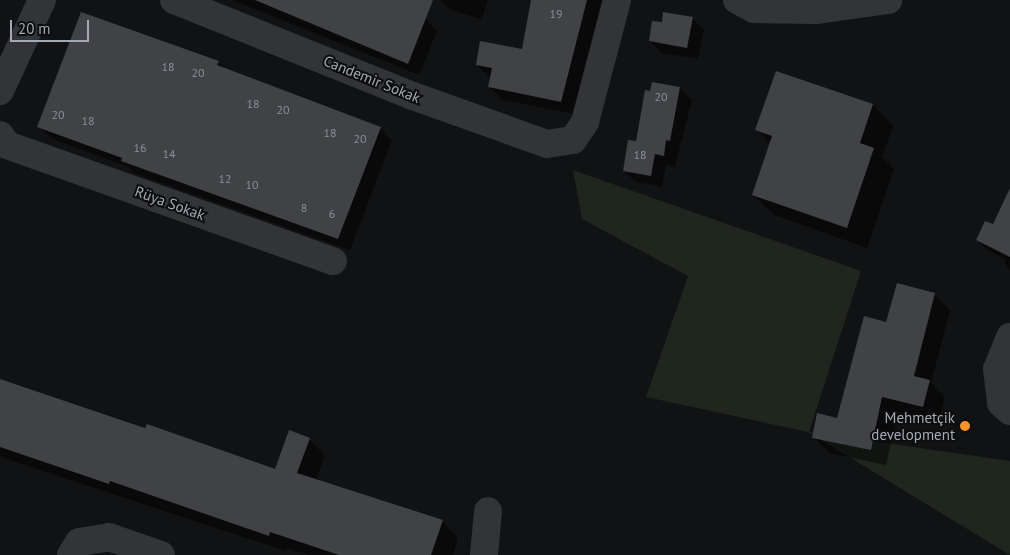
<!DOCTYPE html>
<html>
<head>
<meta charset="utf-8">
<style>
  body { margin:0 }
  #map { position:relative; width:1010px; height:555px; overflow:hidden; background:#111213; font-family:"PT Sans",sans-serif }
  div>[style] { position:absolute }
  .green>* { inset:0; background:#1e261e }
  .shadow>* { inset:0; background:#0007 }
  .building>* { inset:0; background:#404246 }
  .street>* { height:28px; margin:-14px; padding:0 14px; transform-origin:14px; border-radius:14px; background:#323438 }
  .dots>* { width:14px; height:14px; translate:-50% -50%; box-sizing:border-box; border:2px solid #0d0d0e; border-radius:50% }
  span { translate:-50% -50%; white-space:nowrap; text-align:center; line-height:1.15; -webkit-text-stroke:4px #0d0d0e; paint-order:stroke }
  .number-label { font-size:12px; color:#8a9099 }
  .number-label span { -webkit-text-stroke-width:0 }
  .street-label { font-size:15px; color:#a2aab5 }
  .poi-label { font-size:15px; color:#a2aab5 }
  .right { translate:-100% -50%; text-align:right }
  .scale { position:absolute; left:10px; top:20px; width:79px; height:22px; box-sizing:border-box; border:2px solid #a2aab5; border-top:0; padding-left:6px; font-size:15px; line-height:18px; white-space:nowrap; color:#a2aab5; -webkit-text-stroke:4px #0d0d0e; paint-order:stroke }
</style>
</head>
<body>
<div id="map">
  <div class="green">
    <div style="clip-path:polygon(573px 170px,861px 271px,809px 432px,1010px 461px,1010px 555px,808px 432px,646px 397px,688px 276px,582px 219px)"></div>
  </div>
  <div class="shadow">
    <div style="clip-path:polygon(232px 0,378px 0,425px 19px,437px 31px,419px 75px)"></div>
    <div style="clip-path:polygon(441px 0,488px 0,482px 19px,450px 10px)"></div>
    <div style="clip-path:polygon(533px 0,602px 0,574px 114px,503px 100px,489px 87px,490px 78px,477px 65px,523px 50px)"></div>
    <div style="clip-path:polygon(693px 19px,704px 30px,698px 59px,662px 53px,650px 41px,663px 24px)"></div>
    <div style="clip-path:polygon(218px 62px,227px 70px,380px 128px,392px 140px,350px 250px,134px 173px,129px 167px,50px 138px,39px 126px)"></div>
    <div style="clip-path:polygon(777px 72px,873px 105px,893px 126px,882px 157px,894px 169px,867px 248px,774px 215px,753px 195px,771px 144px,757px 130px)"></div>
    <div style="clip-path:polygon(653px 83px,680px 88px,692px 100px,675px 167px,666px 165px,662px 187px,636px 182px,624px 171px,637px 143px)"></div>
    <div style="clip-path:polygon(1010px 215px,1010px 270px,1005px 264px,1005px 259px,989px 251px,977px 240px)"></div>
    <div style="clip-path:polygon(934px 294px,950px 310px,931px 383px,945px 397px,938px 422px,898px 412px,886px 465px,829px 453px,814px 437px,838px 419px,887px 323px)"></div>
    <div style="clip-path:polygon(0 379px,276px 471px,309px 439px,325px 456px,316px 480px,442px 521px,458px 538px,453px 555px,309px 555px,287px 548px,286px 551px,0 457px)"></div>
  </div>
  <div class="building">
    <div style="clip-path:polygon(255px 0,433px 0,408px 64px)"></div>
    <div style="clip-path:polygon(531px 0,587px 0,561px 102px,488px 87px,492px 68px,476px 65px,480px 41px,522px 49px)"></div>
    <div style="clip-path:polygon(81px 12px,219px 61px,217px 65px,381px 127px,338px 239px,121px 161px,122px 158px,37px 127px)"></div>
    <div style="clip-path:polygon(663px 12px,693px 17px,687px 48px,649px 41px,652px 21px,662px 22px)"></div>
    <div style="clip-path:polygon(776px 71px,873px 104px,860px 143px,874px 148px,847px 228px,752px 195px,772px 136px,755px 130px)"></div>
    <div style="clip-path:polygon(652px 82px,680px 87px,670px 141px,666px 140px,664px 156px,655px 154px,651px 176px,623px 171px,628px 140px,636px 141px,645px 90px,650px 91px)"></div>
    <div style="clip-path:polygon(1010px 188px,1010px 257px,976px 240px,985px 221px,993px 224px)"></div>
    <div style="clip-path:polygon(897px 283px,935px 293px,914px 376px,930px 380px,923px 407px,882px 397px,871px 450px,812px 438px,817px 413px,837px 418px,864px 316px,886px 322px)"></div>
    <div style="clip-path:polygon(0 379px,145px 428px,147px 424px,275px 469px,289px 430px,310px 438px,297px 473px,443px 520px,431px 555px,339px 555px,270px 532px,269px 536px,110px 481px,109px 484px,0 447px)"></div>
  </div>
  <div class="street">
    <div style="left:174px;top:0;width:258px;rotate:21.9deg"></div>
    <div style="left:413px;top:96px;width:142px;rotate:19.7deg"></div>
    <div style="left:547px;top:144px;width:26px;rotate:-9deg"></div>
    <div style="left:573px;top:140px;width:22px;rotate:-56deg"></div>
    <div style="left:585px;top:122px;width:126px;rotate:-75.3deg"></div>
    <div style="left:737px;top:0;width:19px;rotate:28deg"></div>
    <div style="left:754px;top:9px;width:63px;rotate:0.9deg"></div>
    <div style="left:817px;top:10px;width:72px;rotate:-8deg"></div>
    <div style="left:0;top:91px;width:100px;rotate:-65.2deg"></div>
    <div style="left:0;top:135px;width:12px;rotate:55deg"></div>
    <div style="left:7px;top:145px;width:346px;rotate:19.6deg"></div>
    <div style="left:1010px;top:337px;width:35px;rotate:112deg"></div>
    <div style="left:997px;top:369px;width:34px;rotate:83deg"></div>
    <div style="left:1001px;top:403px;width:12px;rotate:42deg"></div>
    <div style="left:71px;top:555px;width:15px;rotate:-58deg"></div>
    <div style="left:79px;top:542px;width:30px;rotate:-9deg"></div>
    <div style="left:109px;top:537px;width:55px;rotate:19.1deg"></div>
    <div style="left:484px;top:555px;width:44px;rotate:-84.8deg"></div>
  </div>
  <div class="dots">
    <div style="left:965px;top:426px;background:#fb9322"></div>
  </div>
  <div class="number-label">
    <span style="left:556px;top:14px">19</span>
    <span style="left:168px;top:67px">18</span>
    <span style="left:198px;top:73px">20</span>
    <span style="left:661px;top:97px">20</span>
    <span style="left:253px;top:104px">18</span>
    <span style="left:283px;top:110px">20</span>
    <span style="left:58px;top:115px">20</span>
    <span style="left:88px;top:121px">18</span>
    <span style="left:330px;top:133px">18</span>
    <span style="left:360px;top:139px">20</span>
    <span style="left:140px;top:148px">16</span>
    <span style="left:169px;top:154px">14</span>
    <span style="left:640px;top:155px">18</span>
    <span style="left:225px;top:179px">12</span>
    <span style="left:252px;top:185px">10</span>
    <span style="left:304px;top:208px">8</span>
    <span style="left:332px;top:214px">6</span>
  </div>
  <div class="street-label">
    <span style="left:372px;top:79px;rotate:22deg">Candemir Sokak</span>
    <span style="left:170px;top:203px;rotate:20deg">Rüya Sokak</span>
  </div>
  <div class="poi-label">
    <span class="right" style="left:955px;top:426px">Mehmetçik<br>development</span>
  </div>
  <div class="scale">20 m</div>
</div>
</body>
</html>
